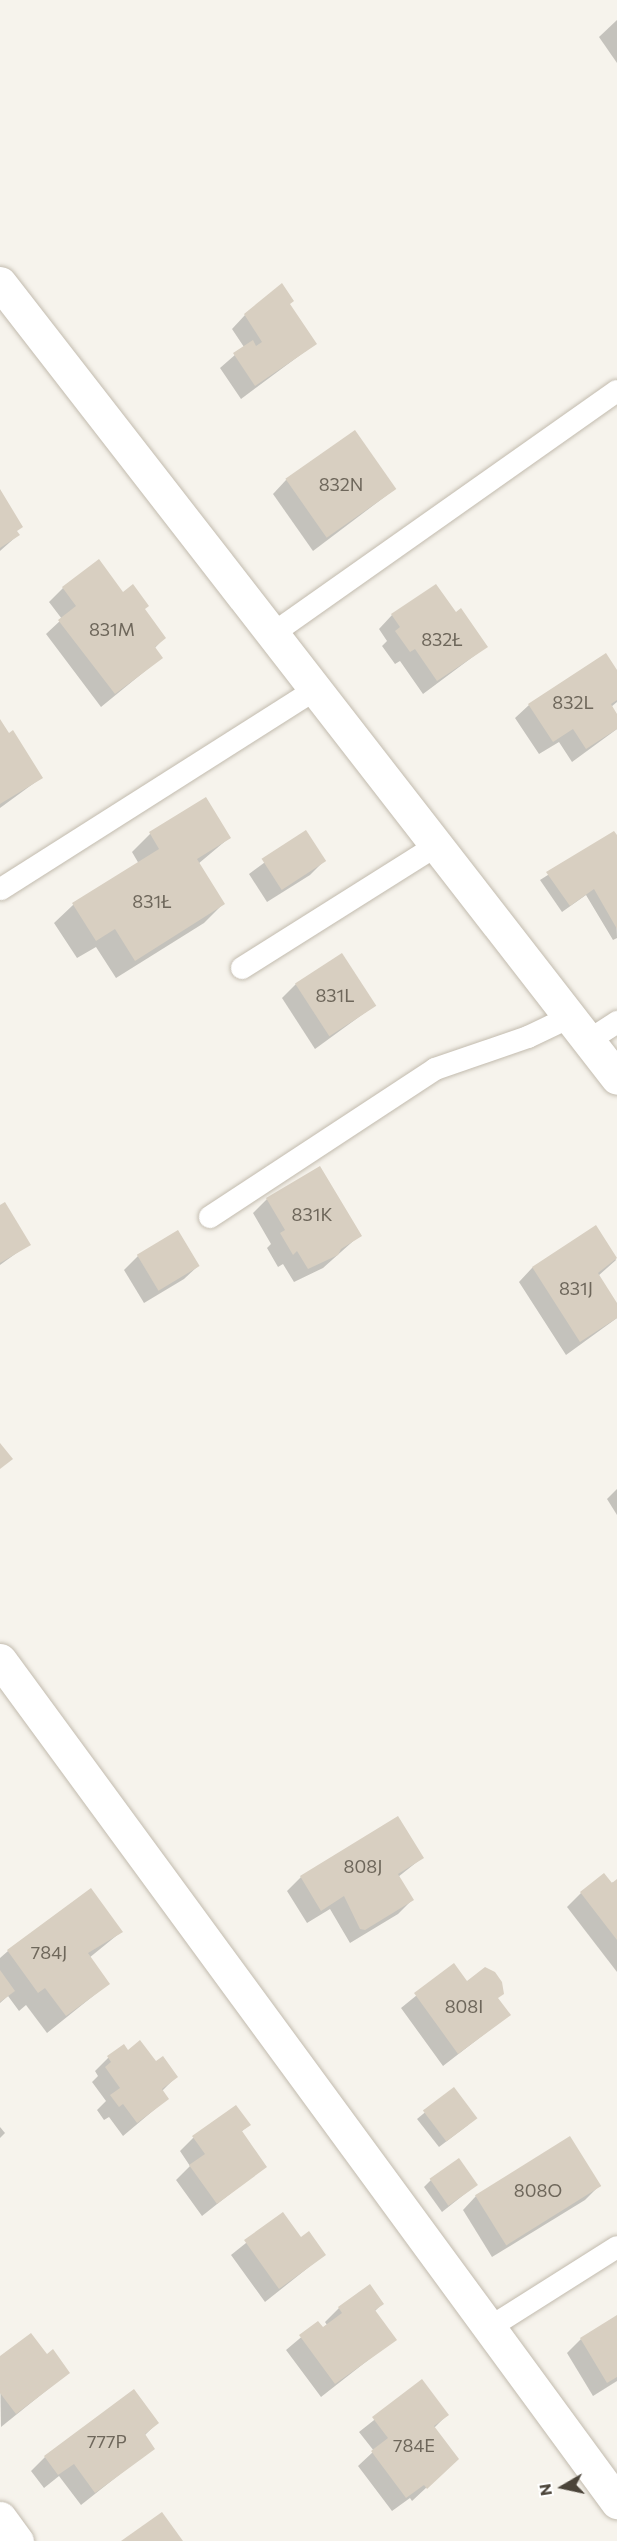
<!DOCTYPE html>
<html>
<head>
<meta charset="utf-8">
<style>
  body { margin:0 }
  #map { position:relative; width:617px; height:2541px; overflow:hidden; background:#f6f3ec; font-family:Commissioner,sans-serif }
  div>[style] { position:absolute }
  .shadow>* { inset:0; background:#0003 }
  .building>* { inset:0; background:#d8cfc1; transform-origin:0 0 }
  .roads { filter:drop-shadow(0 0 2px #c2bbae) drop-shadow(0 0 2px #c2bbae) }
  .service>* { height:22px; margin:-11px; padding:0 11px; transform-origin:11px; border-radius:11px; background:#fff }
  .minor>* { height:33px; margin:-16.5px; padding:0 16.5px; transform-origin:16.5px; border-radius:16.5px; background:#fff }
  span { translate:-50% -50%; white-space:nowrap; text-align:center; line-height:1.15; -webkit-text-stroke:4.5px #fff; paint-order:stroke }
  .number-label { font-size:18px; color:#6e675b }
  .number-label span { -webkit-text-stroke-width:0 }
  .north { position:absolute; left:533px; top:2457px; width:60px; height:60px; -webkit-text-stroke:4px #fff; paint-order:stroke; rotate:261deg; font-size:16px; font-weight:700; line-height:24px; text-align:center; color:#4b4439 }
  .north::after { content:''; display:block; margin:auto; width:21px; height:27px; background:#4b4439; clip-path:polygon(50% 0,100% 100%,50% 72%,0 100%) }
</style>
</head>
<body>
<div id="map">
  <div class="shadow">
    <div style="clip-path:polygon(617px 20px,617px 63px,599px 37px)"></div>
    <div style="clip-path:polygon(288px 305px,315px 344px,241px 399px,220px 368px,244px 347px,232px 329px,245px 315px)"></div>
    <div style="clip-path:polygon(286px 480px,395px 489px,313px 551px,273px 494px)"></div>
    <div style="clip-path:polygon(0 492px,18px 535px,0 551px)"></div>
    <div style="clip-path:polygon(63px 588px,123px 594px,143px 609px,164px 638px,154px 649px,161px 658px,101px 707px,46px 634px,62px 619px,49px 602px)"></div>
    <div style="clip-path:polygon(455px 614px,486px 647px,423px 694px,400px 661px,395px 664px,382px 646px,387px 641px,379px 629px,392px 615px)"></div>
    <div style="clip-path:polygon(617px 673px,617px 702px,611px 707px,617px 716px,617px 729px,572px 762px,559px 742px,539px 754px,515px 718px,529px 705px)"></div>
    <div style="clip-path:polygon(0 722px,41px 778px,0 808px)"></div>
    <div style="clip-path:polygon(306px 832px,324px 861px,310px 875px,267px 902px,249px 874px)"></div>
    <div style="clip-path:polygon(614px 833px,617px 938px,613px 940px,586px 895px,562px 912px,540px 880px)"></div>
    <div style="clip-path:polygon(150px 834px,229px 838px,198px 864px,223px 904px,204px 923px,116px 978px,96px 947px,77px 958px,54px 923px,73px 905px,139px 864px,132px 852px)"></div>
    <div style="clip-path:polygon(296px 984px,374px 1006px,315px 1049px,282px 998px)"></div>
    <div style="clip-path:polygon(319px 1168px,360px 1235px,323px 1268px,294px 1282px,283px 1264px,278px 1267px,267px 1248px,271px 1244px,253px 1213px,267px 1199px)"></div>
    <div style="clip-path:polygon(0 1207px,29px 1244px,0 1265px)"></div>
    <div style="clip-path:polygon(595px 1227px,616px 1260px,598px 1276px,617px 1305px,617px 1318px,566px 1355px,519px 1282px,532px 1268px)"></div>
    <div style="clip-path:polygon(138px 1256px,198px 1266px,184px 1279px,144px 1303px,124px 1270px)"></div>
    <div style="clip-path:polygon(617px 1489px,617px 1515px,607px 1499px)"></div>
    <div style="clip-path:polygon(397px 1818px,422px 1858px,398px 1877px,412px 1900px,398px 1914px,350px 1943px,330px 1909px,307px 1923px,287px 1891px,301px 1877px)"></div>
    <div style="clip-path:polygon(617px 1881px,617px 1972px,567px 1907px,581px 1893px)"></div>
    <div style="clip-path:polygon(121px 1932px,89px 1958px,108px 1984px,47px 2033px,26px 2005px,19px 2011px,8px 1996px,0 2003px,0 1958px,8px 1951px)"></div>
    <div style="clip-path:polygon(454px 1965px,466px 1983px,497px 1999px,509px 2015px,443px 2066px,401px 2008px)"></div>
    <div style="clip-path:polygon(127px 2052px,176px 2077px,162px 2091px,167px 2099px,123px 2136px,109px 2117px,104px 2120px,97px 2110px,106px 2101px,92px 2082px,98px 2076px,95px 2071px,108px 2058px)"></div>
    <div style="clip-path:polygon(453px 2089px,468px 2125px,439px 2147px,417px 2119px)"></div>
    <div style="clip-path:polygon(249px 2125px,241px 2132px,265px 2166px,202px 2216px,176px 2180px,190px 2166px,180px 2151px,193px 2138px)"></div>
    <div style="clip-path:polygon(0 2127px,5px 2133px,0 2138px)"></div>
    <div style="clip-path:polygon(431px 2180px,476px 2185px,442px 2212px,424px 2187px)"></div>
    <div style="clip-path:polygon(599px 2186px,585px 2200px,492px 2257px,463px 2210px,476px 2196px)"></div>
    <div style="clip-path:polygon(282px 2214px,301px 2239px,324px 2255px,265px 2302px,231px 2255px)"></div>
    <div style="clip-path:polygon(382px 2304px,374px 2312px,395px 2339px,321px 2397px,286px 2350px,318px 2323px,322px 2329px,327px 2325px,325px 2322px,339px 2308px)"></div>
    <div style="clip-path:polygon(617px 2317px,617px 2381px,593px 2396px,567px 2353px,581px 2339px)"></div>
    <div style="clip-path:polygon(47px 2356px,68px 2373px,1px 2427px,0 2358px)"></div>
    <div style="clip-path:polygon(422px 2382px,447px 2415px,434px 2428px,443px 2472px,412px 2501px,410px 2498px,392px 2511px,358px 2466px,374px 2451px,359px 2432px)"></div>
    <div style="clip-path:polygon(157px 2423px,144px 2436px,153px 2448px,81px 2505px,59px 2476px,44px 2488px,31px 2471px,45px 2457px)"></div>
  </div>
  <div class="building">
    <div style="clip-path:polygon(282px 283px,294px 301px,290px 304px,317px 344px,255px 386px,233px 353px,253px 340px,256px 346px,262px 342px,244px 314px)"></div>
    <div style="left:355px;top:430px;width:72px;height:85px;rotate:55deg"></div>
    <div style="clip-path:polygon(0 489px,23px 527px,17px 531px,20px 535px,0 548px)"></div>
    <div style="clip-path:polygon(99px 559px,123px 592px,133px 584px,149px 606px,145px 609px,166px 638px,155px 647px,163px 658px,115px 694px,58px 620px,76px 606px,62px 587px)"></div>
    <div style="clip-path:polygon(436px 584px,456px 612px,461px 608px,488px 647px,437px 681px,415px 649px,410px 652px,395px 631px,400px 627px,391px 614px)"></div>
    <div style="clip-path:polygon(606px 653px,617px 670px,617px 700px,611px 704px,617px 714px,617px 729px,586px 749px,573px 729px,553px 742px,528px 704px)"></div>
    <div style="clip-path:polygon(0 719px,9px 733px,13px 730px,43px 778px,0 804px)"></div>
    <div style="clip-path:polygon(206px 797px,231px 838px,197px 859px,225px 904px,135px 961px,115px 929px,96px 941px,72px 903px,159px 849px,149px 832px)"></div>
    <div style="left:306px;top:830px;width:37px;height:53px;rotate:57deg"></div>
    <div style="clip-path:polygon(614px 831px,617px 835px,617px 929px,594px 889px,570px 906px,546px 872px)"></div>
    <div style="left:342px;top:953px;width:63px;height:56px;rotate:57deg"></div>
    <div style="clip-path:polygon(320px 1166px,362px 1236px,341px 1249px,338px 1255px,308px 1269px,297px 1251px,293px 1255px,280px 1233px,285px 1230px,266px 1198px)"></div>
    <div style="clip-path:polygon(5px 1202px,31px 1245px,0 1263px,0 1205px)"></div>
    <div style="clip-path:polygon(596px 1225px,617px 1258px,598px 1273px,617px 1303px,617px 1318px,580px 1342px,532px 1267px)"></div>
    <div style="left:178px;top:1230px;width:42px;height:48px;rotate:59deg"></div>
    <div style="clip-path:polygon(0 1443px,13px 1459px,0 1469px)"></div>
    <div style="clip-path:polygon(398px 1816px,424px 1858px,398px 1874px,414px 1900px,365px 1930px,360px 1929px,344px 1896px,321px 1911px,300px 1876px)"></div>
    <div style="clip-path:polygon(604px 1873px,612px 1883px,617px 1879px,617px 1940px,580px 1892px)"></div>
    <div style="clip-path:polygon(91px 1888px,123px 1932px,88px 1953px,110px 1984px,66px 2016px,45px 1988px,38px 1993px,7px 1950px)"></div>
    <div style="clip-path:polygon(454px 1963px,467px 1981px,485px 1967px,495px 1972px,502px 1982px,504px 1994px,498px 1998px,511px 2015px,458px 2054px,414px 1993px)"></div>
    <div style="clip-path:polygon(0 1970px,15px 1991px,0 2002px)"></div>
    <div style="clip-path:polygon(140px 2040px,156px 2061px,163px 2056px,178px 2077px,162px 2089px,169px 2099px,137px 2123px,123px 2104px,119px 2107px,110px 2095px,120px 2088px,105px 2067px,111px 2062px,107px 2056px,124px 2044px,128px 2050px)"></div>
    <div style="left:454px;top:2087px;width:39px;height:39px;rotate:53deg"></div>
    <div style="clip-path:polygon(236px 2105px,251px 2125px,242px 2131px,267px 2167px,217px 2204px,189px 2165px,205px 2154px,192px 2136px)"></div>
    <div style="left:570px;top:2136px;width:59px;height:112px;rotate:58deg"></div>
    <div style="left:459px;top:2158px;width:33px;height:36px;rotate:55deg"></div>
    <div style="clip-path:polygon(283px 2212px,301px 2237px,309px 2231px,326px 2255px,279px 2289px,244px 2240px)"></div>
    <div style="clip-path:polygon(370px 2284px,384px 2304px,375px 2310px,397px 2340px,335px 2384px,299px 2335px,318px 2321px,323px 2327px,342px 2313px,338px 2307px)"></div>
    <div style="clip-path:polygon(617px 2315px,617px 2377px,607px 2383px,580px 2338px)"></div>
    <div style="clip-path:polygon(31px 2333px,47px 2354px,53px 2349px,70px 2373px,16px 2414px,0 2393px,0 2356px)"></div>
    <div style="clip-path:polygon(422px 2379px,449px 2415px,434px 2426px,459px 2459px,427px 2489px,424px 2485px,406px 2498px,371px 2451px,388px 2438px,372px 2417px)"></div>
    <div style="clip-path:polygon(134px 2389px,159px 2423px,145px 2434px,155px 2449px,95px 2493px,74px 2464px,58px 2475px,44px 2456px)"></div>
    <div style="clip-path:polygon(162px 2512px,183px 2541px,121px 2541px)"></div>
  </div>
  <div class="roads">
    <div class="service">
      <div style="left:271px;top:635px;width:423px;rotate:-35.2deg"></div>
      <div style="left:1px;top:889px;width:371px;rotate:-32.4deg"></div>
      <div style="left:242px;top:968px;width:229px;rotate:-32.2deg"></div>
      <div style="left:588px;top:1041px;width:35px;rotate:-33deg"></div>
      <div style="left:210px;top:1217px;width:269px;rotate:-33.3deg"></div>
      <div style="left:435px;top:1069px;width:98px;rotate:-19deg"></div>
      <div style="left:528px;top:1037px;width:47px;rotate:-25.5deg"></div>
      <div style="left:489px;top:2328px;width:151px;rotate:-32.3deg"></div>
    </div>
    <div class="minor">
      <div style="left:0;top:283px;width:1006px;rotate:52.18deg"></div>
      <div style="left:0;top:1660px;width:1044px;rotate:53.77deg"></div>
      <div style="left:0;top:2518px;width:29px;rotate:54deg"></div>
    </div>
  </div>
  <div class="number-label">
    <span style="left:341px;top:484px">832N</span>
    <span style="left:112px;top:629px">831M</span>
    <span style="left:442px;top:639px">832Ł</span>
    <span style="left:573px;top:702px">832L</span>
    <span style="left:152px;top:901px">831Ł</span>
    <span style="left:335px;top:995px">831L</span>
    <span style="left:312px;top:1214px">831K</span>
    <span style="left:576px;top:1288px">831J</span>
    <span style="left:363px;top:1866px">808J</span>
    <span style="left:49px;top:1952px">784J</span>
    <span style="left:464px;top:2006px">808I</span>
    <span style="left:538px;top:2190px">808O</span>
    <span style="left:107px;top:2441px">777P</span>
    <span style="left:414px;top:2445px">784E</span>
  </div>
  <div class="north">N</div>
</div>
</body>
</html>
